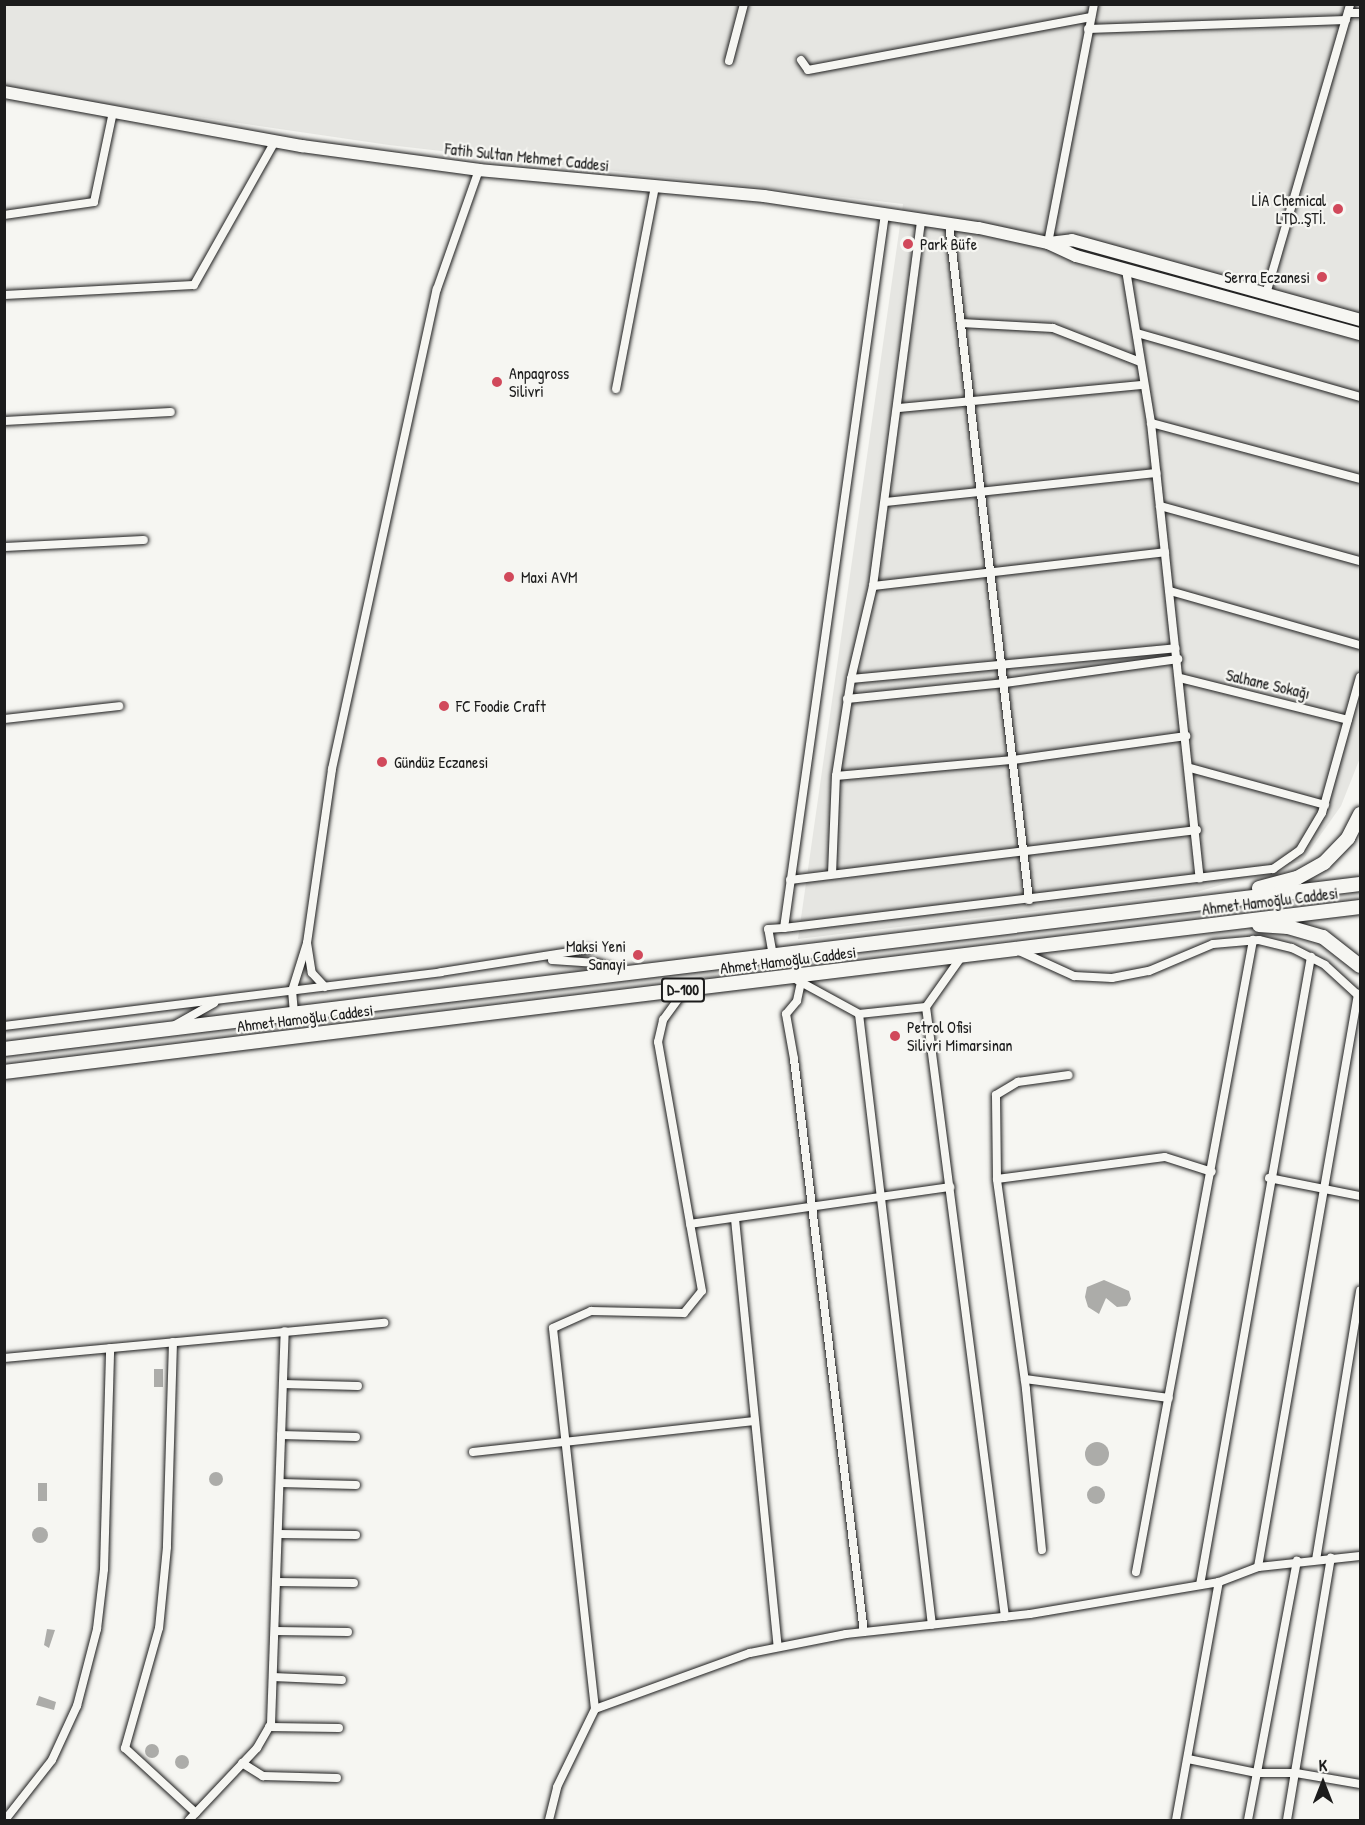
<!DOCTYPE html>
<html>
<head>
<meta charset="utf-8">
<style>
  body { margin:0 }
  #map { position:relative; width:1365px; height:1825px; overflow:hidden; background:#f6f6f2; font-family:"Patrick Hand",sans-serif }
  div>[style] { position:absolute }
  .built>* { inset:0; background:#e6e6e2 }
  .water>* { inset:0; background:#acaca9; transform-origin:0 0 }
  .round { border-radius:50% }
  .roads { filter:drop-shadow(0 0 2px #1c1c1c) drop-shadow(0 0 2px #1c1c1c) }
  .minor>* { height:8px; margin:-4px; padding:0 4px; transform-origin:4px; border-radius:4px; background:#f6f6f2 }
  .secondary>* { height:12px; margin:-6px; padding:0 6px; transform-origin:6px; border-radius:6px; background:#f6f6f2 }
  .trunk>* { height:14px; margin:-7px; padding:0 7px; transform-origin:7px; border-radius:7px; background:#f6f6f2 }
  .dots>* { width:16px; height:16px; translate:-50% -50%; box-sizing:border-box; border:3px solid #f6f6f2; border-radius:50% }
  span { translate:-50% -50%; white-space:nowrap; text-align:center; line-height:1.15; -webkit-text-stroke:4.5px #f6f6f2; paint-order:stroke }
  .shield-label span { padding:2px 4px; background:#f6f6f2; border:2px solid; border-radius:4px; -webkit-text-stroke-width:0 }
  .shield-label { font-size:15px; color:#1c1c1c; font-weight:700 }
  .street-label { font-size:16px; color:#1c1c1c }
  .poi-label { font-size:16px; color:#1c1c1c }
  .right { translate:-100% -50%; text-align:right }
  .left { translate:0 -50%; text-align:left }
  .frame { position:absolute; inset:0; border:6px solid #1c1c1c; pointer-events:none }
  .north { position:absolute; left:1293px; top:1753px; width:60px; height:60px; -webkit-text-stroke:4px #f6f6f2; paint-order:stroke; rotate:0deg; font-size:16px; font-weight:700; line-height:24px; text-align:center; color:#1c1c1c }
  .north::after { content:''; display:block; margin:auto; width:21px; height:27px; background:#1c1c1c; clip-path:polygon(50% 0,100% 100%,50% 72%,0 100%) }
</style>
</head>
<body>
<div id="map">
  <div class="built">
    <div style="clip-path:polygon(5px 5px,1360px 5px,1360px 758px,1341px 806px,1302px 861px,1197px 892px,798px 939px,903px 204px,389px 145px,5px 89px)"></div>
  </div>
  <div class="water">
    <div style="clip-path:polygon(1104px 1280px,1129px 1291px,1131px 1299px,1127px 1306px,1117px 1307px,1106px 1298px,1099px 1314px,1088px 1307px,1085px 1297px,1087px 1287px)"></div>
    <div style="left:154px;top:1369px;width:9px;height:18px"></div>
    <div class="round" style="left:1085px;top:1442px;width:24px;height:24px"></div>
    <div class="round" style="left:209px;top:1472px;width:14px;height:14px"></div>
    <div style="left:38px;top:1483px;width:9px;height:18px"></div>
    <div class="round" style="left:1087px;top:1486px;width:18px;height:18px"></div>
    <div class="round" style="left:32px;top:1527px;width:16px;height:16px"></div>
    <div style="clip-path:polygon(47px 1629px,55px 1630px,49px 1648px,44px 1645px)"></div>
    <div style="clip-path:polygon(39px 1696px,56px 1702px,54px 1710px,36px 1705px)"></div>
    <div class="round" style="left:145px;top:1744px;width:14px;height:14px"></div>
    <div class="round" style="left:175px;top:1755px;width:14px;height:14px"></div>
  </div>
  <div class="roads">
    <div class="minor">
      <div style="left:1348px;top:13px;width:12px"></div>
      <div style="left:1088px;top:29px;width:258px;rotate:-2deg"></div>
      <div style="left:801px;top:60px;width:12px;rotate:55deg"></div>
      <div style="left:808px;top:70px;width:288px;rotate:-10.6deg"></div>
      <div style="left:729px;top:61px;width:59px;rotate:-75.3deg"></div>
      <div style="left:4px;top:215px;width:91px;rotate:-8.2deg"></div>
      <div style="left:94px;top:202px;width:92px;rotate:-78.1deg"></div>
      <div style="left:949px;top:224px;width:681px;rotate:83.25deg"></div>
      <div style="left:1048px;top:243px;width:243px;rotate:-79.1deg"></div>
      <div style="left:1126px;top:270px;width:155px;rotate:80.7deg"></div>
      <div style="left:1151px;top:423px;width:458px;rotate:83.9deg"></div>
      <div style="left:1266px;top:294px;width:302px;rotate:-73.8deg"></div>
      <div style="left:4px;top:295px;width:190px;rotate:-3deg"></div>
      <div style="left:194px;top:285px;width:165px;rotate:-60.6deg"></div>
      <div style="left:961px;top:323px;width:92px;rotate:3.1deg"></div>
      <div style="left:1053px;top:328px;width:93px;rotate:21.3deg"></div>
      <div style="left:1137px;top:333px;width:232px;rotate:16deg"></div>
      <div style="left:616px;top:389px;width:207px;rotate:-79.1deg"></div>
      <div style="left:899px;top:408px;width:246px;rotate:-5.4deg"></div>
      <div style="left:4px;top:421px;width:167px;rotate:-3.1deg"></div>
      <div style="left:1151px;top:423px;width:216px;rotate:15deg"></div>
      <div style="left:885px;top:502px;width:273px;rotate:-6.1deg"></div>
      <div style="left:1160px;top:506px;width:207px;rotate:15.4deg"></div>
      <div style="left:4px;top:547px;width:140px;rotate:-2.9deg"></div>
      <div style="left:873px;top:586px;width:294px;rotate:-6.6deg"></div>
      <div style="left:1170px;top:591px;width:198px;rotate:15.9deg"></div>
      <div style="left:1180px;top:678px;width:173px;rotate:14deg"></div>
      <div style="left:851px;top:679px;width:326px;rotate:-5.4deg"></div>
      <div style="left:847px;top:699px;width:159px;rotate:-5.8deg"></div>
      <div style="left:1005px;top:683px;width:175px;rotate:-7.9deg"></div>
      <div style="left:4px;top:719px;width:116px;rotate:-6.4deg"></div>
      <div style="left:1190px;top:768px;width:140px;rotate:15.3deg"></div>
      <div style="left:836px;top:776px;width:178px;rotate:-5.2deg"></div>
      <div style="left:1013px;top:760px;width:175px;rotate:-7.9deg"></div>
      <div style="left:832px;top:874px;width:98px;rotate:-87.7deg"></div>
      <div style="left:836px;top:776px;width:98px;rotate:-81.2deg"></div>
      <div style="left:851px;top:679px;width:96px;rotate:-76.7deg"></div>
      <div style="left:873px;top:586px;width:370px;rotate:-82.5deg"></div>
      <div style="left:790px;top:880px;width:410px;rotate:-7deg"></div>
      <div style="left:784px;top:928px;width:493px;rotate:-6.9deg"></div>
      <div style="left:1273px;top:869px;width:33px;rotate:-35deg"></div>
      <div style="left:1300px;top:850px;width:43px;rotate:-59.3deg"></div>
      <div style="left:1322px;top:813px;width:141px;rotate:-74.4deg"></div>
      <div style="left:307px;top:943px;width:176px;rotate:-81.8deg"></div>
      <div style="left:332px;top:769px;width:491px;rotate:-77.7deg"></div>
      <div style="left:437px;top:289px;width:126px;rotate:-70.6deg"></div>
      <div style="left:1017px;top:950px;width:63px;rotate:24.5deg"></div>
      <div style="left:1074px;top:976px;width:38px;rotate:3deg"></div>
      <div style="left:1112px;top:978px;width:38px;rotate:-11deg"></div>
      <div style="left:1149px;top:971px;width:69px;rotate:-22.9deg"></div>
      <div style="left:1213px;top:944px;width:46px;rotate:-5deg"></div>
      <div style="left:1259px;top:940px;width:34px;rotate:14deg"></div>
      <div style="left:1292px;top:948px;width:37px;rotate:27deg"></div>
      <div style="left:1325px;top:965px;width:47px;rotate:42.4deg"></div>
      <div style="left:773px;top:956px;width:27px;rotate:-100deg"></div>
      <div style="left:768px;top:929px;width:16px;rotate:-4deg"></div>
      <div style="left:784px;top:928px;width:721px;rotate:-81.95deg"></div>
      <div style="left:552px;top:960px;width:45px;rotate:3.8deg"></div>
      <div style="left:597px;top:963px;width:26px;rotate:18deg"></div>
      <div style="left:797px;top:980px;width:71px;rotate:28.7deg"></div>
      <div style="left:859px;top:1014px;width:67px;rotate:-6deg"></div>
      <div style="left:926px;top:1007px;width:62px;rotate:-54.8deg"></div>
      <div style="left:801px;top:982px;width:19px;rotate:102deg"></div>
      <div style="left:797px;top:1001px;width:17px;rotate:130deg"></div>
      <div style="left:786px;top:1014px;width:46px;rotate:79.9deg"></div>
      <div style="left:794px;top:1059px;width:577px;rotate:83.04deg"></div>
      <div style="left:926px;top:1007px;width:615px;rotate:82.62deg"></div>
      <div style="left:294px;top:1013px;width:22px;rotate:-95deg"></div>
      <div style="left:292px;top:991px;width:50px;rotate:-72.6deg"></div>
      <div style="left:307px;top:943px;width:30px;rotate:81deg"></div>
      <div style="left:312px;top:973px;width:19px;rotate:47deg"></div>
      <div style="left:859px;top:1014px;width:615px;rotate:83.19deg"></div>
      <div style="left:175px;top:1025px;width:45px;rotate:-29.4deg"></div>
      <div style="left:4px;top:1026px;width:440px;rotate:-7deg"></div>
      <div style="left:441px;top:972px;width:149px;rotate:-8.9deg"></div>
      <div style="left:1269px;top:1178px;width:93px;rotate:11.2deg"></div>
      <div style="left:997px;top:1179px;width:169px;rotate:-7.5deg"></div>
      <div style="left:1165px;top:1157px;width:49px;rotate:17.7deg"></div>
      <div style="left:735px;top:1219px;width:430px;rotate:84.3deg"></div>
      <div style="left:690px;top:1224px;width:263px;rotate:-8.1deg"></div>
      <div style="left:173px;top:1342px;width:205px;rotate:91.7deg"></div>
      <div style="left:167px;top:1547px;width:81px;rotate:95.6deg"></div>
      <div style="left:159px;top:1628px;width:125px;rotate:105.8deg"></div>
      <div style="left:125px;top:1748px;width:96px;rotate:42.5deg"></div>
      <div style="left:4px;top:1358px;width:382px;rotate:-5.3deg"></div>
      <div style="left:1025px;top:1379px;width:145px;rotate:7.5deg"></div>
      <div style="left:283px;top:1384px;width:75px;rotate:1.5deg"></div>
      <div style="left:281px;top:1435px;width:75px;rotate:1.5deg"></div>
      <div style="left:473px;top:1452px;width:283px;rotate:-6.3deg"></div>
      <div style="left:280px;top:1483px;width:76px;rotate:1.5deg"></div>
      <div style="left:278px;top:1534px;width:78px;rotate:0.7deg"></div>
      <div style="left:1042px;top:1550px;width:162px;rotate:-95.7deg"></div>
      <div style="left:1026px;top:1389px;width:212px;rotate:-97.9deg"></div>
      <div style="left:997px;top:1179px;width:84px;rotate:-90.7deg"></div>
      <div style="left:996px;top:1095px;width:26px;rotate:-31deg"></div>
      <div style="left:1018px;top:1082px;width:51px;rotate:-7.8deg"></div>
      <div style="left:1316px;top:1560px;width:273px;rotate:-80.7deg"></div>
      <div style="left:1258px;top:1567px;width:582px;rotate:-80.1deg"></div>
      <div style="left:1136px;top:1572px;width:643px;rotate:-79.51deg"></div>
      <div style="left:276px;top:1582px;width:78px;rotate:0.7deg"></div>
      <div style="left:1200px;top:1585px;width:638px;rotate:-79.98deg"></div>
      <div style="left:275px;top:1631px;width:73px;rotate:0.8deg"></div>
      <div style="left:273px;top:1677px;width:69px;rotate:2.5deg"></div>
      <div style="left:595px;top:1709px;width:165px;rotate:-19.9deg"></div>
      <div style="left:750px;top:1653px;width:98px;rotate:-11.2deg"></div>
      <div style="left:846px;top:1634px;width:185px;rotate:-6.2deg"></div>
      <div style="left:1030px;top:1614px;width:192px;rotate:-9.6deg"></div>
      <div style="left:1219px;top:1582px;width:42px;rotate:-21deg"></div>
      <div style="left:1258px;top:1567px;width:103px;rotate:-6.2deg"></div>
      <div style="left:269px;top:1727px;width:70px;rotate:0.8deg"></div>
      <div style="left:1188px;top:1759px;width:70px;rotate:11.5deg"></div>
      <div style="left:1257px;top:1773px;width:39px"></div>
      <div style="left:1296px;top:1773px;width:65px;rotate:9.8deg"></div>
      <div style="left:242px;top:1763px;width:25px;rotate:32deg"></div>
      <div style="left:263px;top:1776px;width:74px;rotate:1.5deg"></div>
      <div style="left:5px;top:1820px;width:76px;rotate:-51.9deg"></div>
      <div style="left:52px;top:1760px;width:60px;rotate:-65.2deg"></div>
      <div style="left:77px;top:1706px;width:80px;rotate:-75.4deg"></div>
      <div style="left:97px;top:1629px;width:60px;rotate:-83.3deg"></div>
      <div style="left:104px;top:1569px;width:221px;rotate:-88.4deg"></div>
      <div style="left:189px;top:1820px;width:99px;rotate:-46.6deg"></div>
      <div style="left:257px;top:1748px;width:28px;rotate:-60deg"></div>
      <div style="left:271px;top:1724px;width:393px;rotate:-88deg"></div>
      <div style="left:549px;top:1820px;width:34px;rotate:-76deg"></div>
      <div style="left:557px;top:1787px;width:87px;rotate:-64deg"></div>
      <div style="left:595px;top:1709px;width:383px;rotate:-96.3deg"></div>
      <div style="left:553px;top:1328px;width:42px;rotate:-24.1deg"></div>
      <div style="left:591px;top:1311px;width:93px;rotate:1.2deg"></div>
      <div style="left:684px;top:1313px;width:28px;rotate:-51deg"></div>
      <div style="left:702px;top:1291px;width:253px;rotate:-100deg"></div>
      <div style="left:658px;top:1042px;width:23px;rotate:-77deg"></div>
      <div style="left:663px;top:1020px;width:37px;rotate:-54deg"></div>
      <div style="left:1176px;top:1820px;width:242px;rotate:-79.8deg"></div>
      <div style="left:1248px;top:1820px;width:264px;rotate:-79.3deg"></div>
      <div style="left:1287px;top:1820px;width:266px;rotate:-80.5deg"></div>
    </div>
    <div class="secondary">
      <div style="left:4px;top:92px;width:303px;rotate:10.3deg"></div>
      <div style="left:302px;top:146px;width:179px;rotate:7.7deg"></div>
      <div style="left:479px;top:170px;width:286px;rotate:5.2deg"></div>
      <div style="left:764px;top:196px;width:217px;rotate:8.5deg"></div>
      <div style="left:979px;top:228px;width:71px;rotate:12.3deg"></div>
      <div style="left:1048px;top:243px;width:31px;rotate:25deg"></div>
      <div style="left:1076px;top:256px;width:295px;rotate:15.4deg"></div>
      <div style="left:1049px;top:243px;width:23px;rotate:-7deg"></div>
      <div style="left:1072px;top:240px;width:299px;rotate:15.5deg"></div>
    </div>
    <div class="trunk">
      <div style="left:1259px;top:888px;width:39px;rotate:-15deg"></div>
      <div style="left:1297px;top:878px;width:31px;rotate:-29deg"></div>
      <div style="left:1324px;top:863px;width:35px;rotate:-46deg"></div>
      <div style="left:1348px;top:838px;width:27px;rotate:-63deg"></div>
      <div style="left:1259px;top:925px;width:29px;rotate:4deg"></div>
      <div style="left:1288px;top:927px;width:36px;rotate:16deg"></div>
      <div style="left:1323px;top:937px;width:47px;rotate:38.1deg"></div>
      <div style="left:4px;top:1049px;width:1366px;rotate:-6.94deg"></div>
      <div style="left:4px;top:1072px;width:1366px;rotate:-6.94deg"></div>
    </div>
  </div>
  <div class="dots">
    <div style="left:1338px;top:209px;background:#d1495b"></div>
    <div style="left:908px;top:244px;background:#d1495b"></div>
    <div style="left:1322px;top:277px;background:#d1495b"></div>
    <div style="left:497px;top:382px;background:#d1495b"></div>
    <div style="left:509px;top:577px;background:#d1495b"></div>
    <div style="left:444px;top:706px;background:#d1495b"></div>
    <div style="left:382px;top:762px;background:#d1495b"></div>
    <div style="left:638px;top:955px;background:#d1495b"></div>
    <div style="left:895px;top:1036px;background:#d1495b"></div>
  </div>
  <div class="shield-label">
    <span style="left:683px;top:990px">D-100</span>
  </div>
  <div class="street-label">
    <span style="left:527px;top:157px;rotate:6deg">Fatih Sultan Mehmet Caddesi</span>
    <span style="left:1268px;top:684px;rotate:13deg">Salhane Sokağı</span>
    <span style="left:1270px;top:901px;rotate:-7deg">Ahmet Hamoğlu Caddesi</span>
    <span style="left:788px;top:960px;rotate:-7deg">Ahmet Hamoğlu Caddesi</span>
    <span style="left:305px;top:1018px;rotate:-7deg">Ahmet Hamoğlu Caddesi</span>
  </div>
  <div class="poi-label">
    <span class="right" style="left:1326px;top:209px">LİA Chemical<br>LTD..ŞTİ.</span>
    <span class="left" style="left:920px;top:244px">Park Büfe</span>
    <span class="right" style="left:1310px;top:277px">Serra Eczanesi</span>
    <span class="left" style="left:509px;top:382px">Anpagross<br>Silivri</span>
    <span class="left" style="left:521px;top:577px">Maxi AVM</span>
    <span class="left" style="left:456px;top:706px">FC Foodie Craft</span>
    <span class="left" style="left:394px;top:762px">Gündüz Eczanesi</span>
    <span class="right" style="left:626px;top:955px">Maksi Yeni<br>Sanayi</span>
    <span class="left" style="left:907px;top:1036px">Petrol Ofisi<br>Silivri Mimarsinan</span>
  </div>
  <div class="frame"></div>
  <div class="north">K</div>
</div>
</body>
</html>
